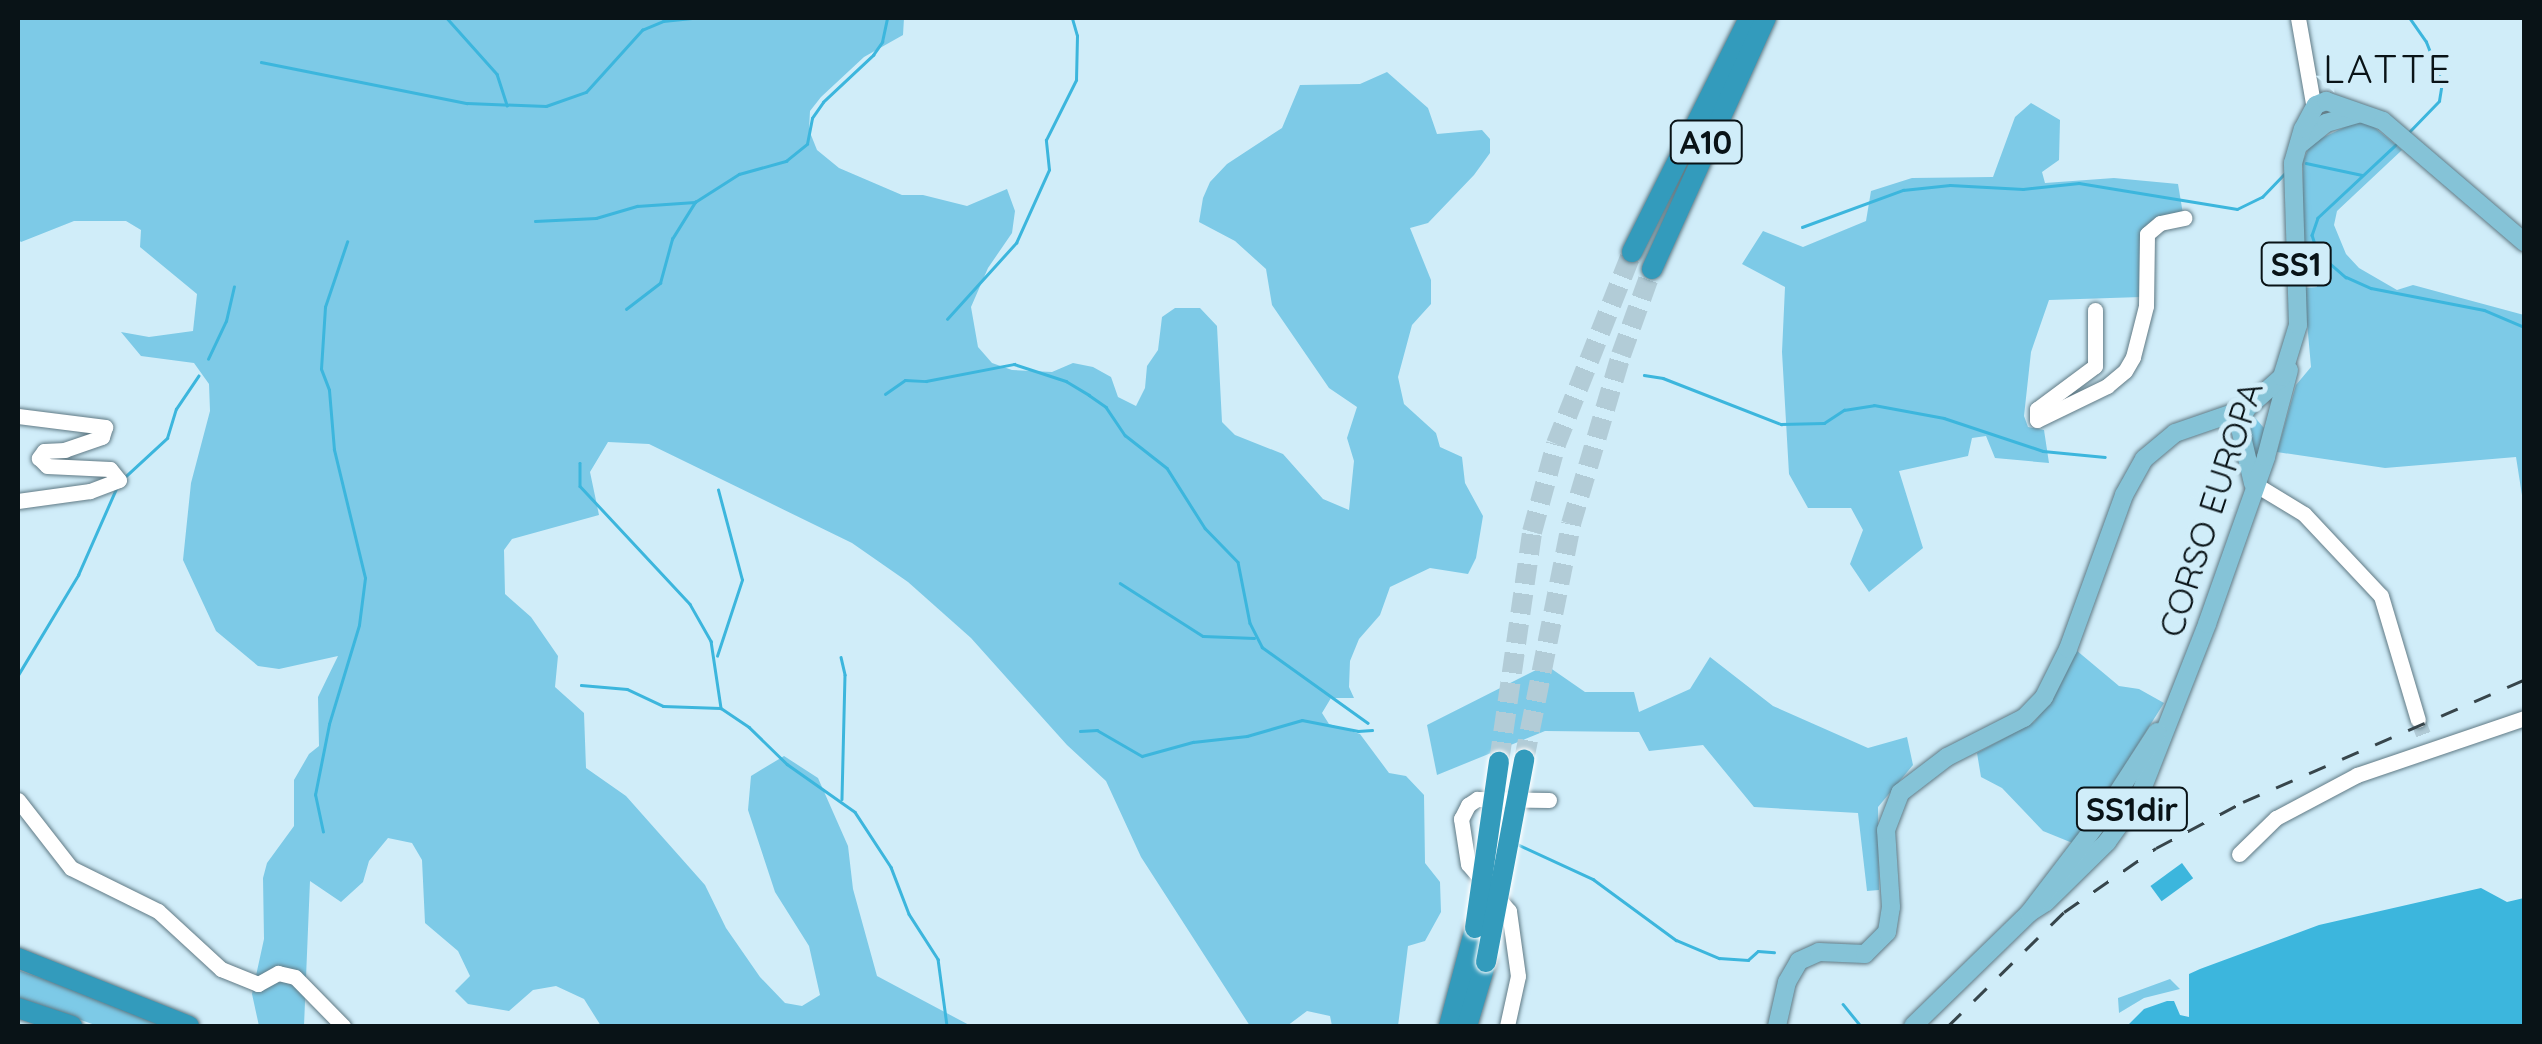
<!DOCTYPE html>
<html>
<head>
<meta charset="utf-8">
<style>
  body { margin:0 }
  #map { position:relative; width:2542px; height:1044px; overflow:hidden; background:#d0edf9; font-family:Quicksand,sans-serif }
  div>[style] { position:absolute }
  .green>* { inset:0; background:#7dcae7 }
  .water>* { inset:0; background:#3cb6dd; transform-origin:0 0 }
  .stream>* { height:2.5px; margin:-1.25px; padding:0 1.25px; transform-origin:1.25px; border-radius:1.25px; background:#3cb6dd }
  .minor-tunnel>* { height:15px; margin-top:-7.5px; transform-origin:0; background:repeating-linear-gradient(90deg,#b2ccd7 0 15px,transparent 0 23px) }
  .highway-tunnel>* { height:20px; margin-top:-10px; transform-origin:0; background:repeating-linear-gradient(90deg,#b2ccd7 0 20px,transparent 0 30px) }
  .roads { filter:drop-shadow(0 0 2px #607a85) drop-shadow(0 0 2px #607a85) }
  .minor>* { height:15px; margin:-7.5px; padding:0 7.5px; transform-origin:7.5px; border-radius:7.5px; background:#fff }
  .major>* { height:18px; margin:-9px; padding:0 9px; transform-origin:9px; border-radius:9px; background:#85c3d7 }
  .highway>* { height:20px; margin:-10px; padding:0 10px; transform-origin:10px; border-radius:10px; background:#339bbc }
  .rail>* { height:2.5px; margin-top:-1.25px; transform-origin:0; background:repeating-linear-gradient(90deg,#37454b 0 18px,transparent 0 36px) }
  .bridges { filter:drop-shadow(0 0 2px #fff) drop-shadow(0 0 2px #fff) }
  .highway-bridge>* { height:20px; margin:-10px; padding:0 10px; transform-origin:10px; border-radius:10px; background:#339bbc }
  span { translate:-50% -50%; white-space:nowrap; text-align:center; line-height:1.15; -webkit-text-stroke:10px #d0edf9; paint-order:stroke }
  .shield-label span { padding:2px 8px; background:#d0edf9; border:2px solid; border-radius:8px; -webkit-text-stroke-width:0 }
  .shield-label { font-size:32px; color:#091317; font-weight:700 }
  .street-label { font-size:35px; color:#091317 }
  .quarter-label { font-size:40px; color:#091317; letter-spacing:2.5px }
  .frame { position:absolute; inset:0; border:20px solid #091317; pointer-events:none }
</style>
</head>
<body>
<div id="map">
  <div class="green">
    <div style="clip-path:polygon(18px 18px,904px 18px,903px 35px,864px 57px,821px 97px,810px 111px,809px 130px,817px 150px,839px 168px,902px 195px,923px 195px,967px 206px,1007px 189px,1015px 211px,1012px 233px,988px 268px,971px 307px,978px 347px,992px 363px,1012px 370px,1052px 372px,1073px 363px,1093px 367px,1111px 377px,1118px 397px,1136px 406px,1145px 388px,1147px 366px,1158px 350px,1162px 317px,1175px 308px,1200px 308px,1217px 326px,1222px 422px,1235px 435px,1283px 454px,1323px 499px,1349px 510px,1354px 461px,1347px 438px,1357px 407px,1329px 388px,1272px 305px,1266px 269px,1235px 241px,1199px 222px,1203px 198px,1210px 182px,1227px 164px,1282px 128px,1300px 85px,1360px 84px,1387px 72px,1428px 108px,1437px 134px,1482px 130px,1490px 139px,1490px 153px,1474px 175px,1428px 223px,1410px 228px,1431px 280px,1431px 304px,1412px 325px,1398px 377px,1404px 404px,1436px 433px,1440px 447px,1462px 457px,1465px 483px,1483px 516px,1476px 558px,1468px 574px,1430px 568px,1390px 587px,1380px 615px,1359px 639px,1350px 661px,1349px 687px,1354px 698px,1331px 698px,1322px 713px,1329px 724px,1360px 734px,1389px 773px,1406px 776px,1424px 795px,1425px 863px,1440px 882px,1441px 912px,1425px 941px,1408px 946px,1398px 1026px,1332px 1026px,1330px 1016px,1307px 1011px,1287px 1026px,1250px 1026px,1141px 857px,1106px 781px,1067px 745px,971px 638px,908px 582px,852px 543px,649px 444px,608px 442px,590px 472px,599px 515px,512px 539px,504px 550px,505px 594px,531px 617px,558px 656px,555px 687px,584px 713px,586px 768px,626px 796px,705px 885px,726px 928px,760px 977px,785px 1003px,802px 1006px,820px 995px,809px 946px,775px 892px,748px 810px,751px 776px,784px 756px,818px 778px,848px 846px,853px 889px,877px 976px,971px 1026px,601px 1026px,584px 999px,556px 986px,533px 990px,509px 1011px,468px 1004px,455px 991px,470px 976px,458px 951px,425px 923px,422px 860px,412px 843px,388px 838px,369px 861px,363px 882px,341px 902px,310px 881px,304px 1026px,259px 1026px,252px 994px,264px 939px,263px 878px,267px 863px,294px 826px,294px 780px,309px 754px,319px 746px,318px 697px,338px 656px,279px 669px,258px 666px,216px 631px,183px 560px,191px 483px,210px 411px,209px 384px,194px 363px,141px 356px,121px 332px,149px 337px,193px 331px,197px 294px,140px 247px,141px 230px,126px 221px,74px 221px,21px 242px,18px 239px)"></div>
    <div style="clip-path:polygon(2031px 103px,2060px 120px,2059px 160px,2042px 172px,2045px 183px,2114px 178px,2178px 184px,2183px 214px,2154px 228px,2141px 297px,2049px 300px,2031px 352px,2024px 416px,2028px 427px,2044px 430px,2049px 463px,1995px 458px,1986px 436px,1972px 438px,1968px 456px,1899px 471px,1923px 548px,1869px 592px,1850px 564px,1863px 530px,1851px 508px,1808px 508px,1789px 474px,1782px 352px,1785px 287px,1742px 264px,1763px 231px,1803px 247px,1866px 221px,1871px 191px,1912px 178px,1993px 177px,2015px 117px)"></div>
    <div style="clip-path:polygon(2356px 122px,2369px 123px,2402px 150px,2337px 211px,2334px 225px,2346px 254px,2359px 268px,2397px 290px,2413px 285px,2524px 315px,2524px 508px,2516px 457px,2385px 468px,2277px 452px,2296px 385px,2311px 367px,2304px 288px,2317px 287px,2315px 272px,2308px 273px,2303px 266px,2303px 161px,2311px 143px)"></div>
    <div style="clip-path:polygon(2251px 413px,2264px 428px,2257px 460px,2245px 429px)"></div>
    <div style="clip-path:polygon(2076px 650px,2119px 686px,2139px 689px,2164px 703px,2075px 844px,2043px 831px,2002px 788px,1981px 777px,1977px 753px,2034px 722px,2052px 700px)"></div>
    <div style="clip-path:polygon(1710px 657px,1773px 706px,1868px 748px,1907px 737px,1913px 765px,1878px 807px,1879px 890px,1867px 891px,1858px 813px,1754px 807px,1703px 745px,1649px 751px,1639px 732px,1545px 731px,1437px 775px,1427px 725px,1546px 665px,1585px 692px,1634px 692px,1639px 712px,1690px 689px)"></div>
    <div style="clip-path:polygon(18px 970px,84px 993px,168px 1026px,98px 1026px,18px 998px)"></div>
    <div style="clip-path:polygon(2170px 979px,2180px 989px,2144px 998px,2119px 1013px,2118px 998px)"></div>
  </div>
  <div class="water">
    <div style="left:2182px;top:863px;width:19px;height:39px;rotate:54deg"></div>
    <div style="clip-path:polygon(2481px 888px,2507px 902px,2524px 898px,2524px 1026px,2127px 1026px,2144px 1009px,2167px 1001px,2174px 1001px,2180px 1015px,2189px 1017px,2189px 974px,2200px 969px,2319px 925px)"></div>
  </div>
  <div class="stream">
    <div style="left:447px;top:18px;width:75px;rotate:48.2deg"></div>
    <div style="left:497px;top:74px;width:33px;rotate:72deg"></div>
    <div style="left:707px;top:18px;width:32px"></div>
    <div style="left:261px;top:62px;width:210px;rotate:11.3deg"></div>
    <div style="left:467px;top:103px;width:79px;rotate:2.2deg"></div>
    <div style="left:546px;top:106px;width:42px;rotate:-19.3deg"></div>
    <div style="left:586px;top:92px;width:84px;rotate:-47.9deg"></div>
    <div style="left:642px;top:30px;width:23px;rotate:-23deg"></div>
    <div style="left:663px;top:21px;width:31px;rotate:-6deg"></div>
    <div style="left:2409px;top:132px;width:43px;rotate:-45.9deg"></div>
    <div style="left:2439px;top:101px;width:18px;rotate:-81deg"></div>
    <div style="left:2442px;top:83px;width:44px;rotate:-111.3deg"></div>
    <div style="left:2426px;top:42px;width:29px;rotate:-125deg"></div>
    <div style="left:2396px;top:145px;width:107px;rotate:136.9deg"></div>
    <div style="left:2318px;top:218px;width:18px;rotate:109deg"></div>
    <div style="left:2312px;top:235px;width:19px;rotate:72deg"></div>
    <div style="left:2318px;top:253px;width:37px;rotate:41deg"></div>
    <div style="left:2346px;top:277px;width:27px;rotate:24deg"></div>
    <div style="left:2371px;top:288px;width:115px;rotate:11deg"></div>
    <div style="left:2484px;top:310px;width:43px;rotate:23deg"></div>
    <div style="left:2306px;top:163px;width:57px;rotate:12.1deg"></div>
    <div style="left:535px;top:221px;width:61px;rotate:-2.8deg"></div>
    <div style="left:596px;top:218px;width:43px;rotate:-16.3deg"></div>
    <div style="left:637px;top:206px;width:58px;rotate:-3.9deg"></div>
    <div style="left:695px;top:202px;width:52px;rotate:-32.5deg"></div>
    <div style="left:739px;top:174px;width:49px;rotate:-15.5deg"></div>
    <div style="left:786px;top:161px;width:27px;rotate:-39deg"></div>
    <div style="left:807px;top:144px;width:26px;rotate:-79deg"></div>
    <div style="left:812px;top:118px;width:19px;rotate:-55deg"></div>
    <div style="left:823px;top:102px;width:69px;rotate:-43.2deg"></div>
    <div style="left:873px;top:55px;width:16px;rotate:-55deg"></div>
    <div style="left:882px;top:42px;width:25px;rotate:-78deg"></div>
    <div style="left:1802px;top:227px;width:108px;rotate:-20.1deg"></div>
    <div style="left:1903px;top:190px;width:47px;rotate:-6.1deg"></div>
    <div style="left:1950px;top:185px;width:73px;rotate:3.1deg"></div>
    <div style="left:2023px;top:189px;width:56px;rotate:-6.1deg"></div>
    <div style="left:2079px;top:183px;width:160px;rotate:9.3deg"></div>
    <div style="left:2237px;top:209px;width:28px;rotate:-26deg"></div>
    <div style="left:2262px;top:197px;width:33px;rotate:-46deg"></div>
    <div style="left:626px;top:309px;width:43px;rotate:-37.4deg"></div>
    <div style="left:660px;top:283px;width:46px;rotate:-74.7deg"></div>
    <div style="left:672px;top:239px;width:44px;rotate:-58.1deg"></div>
    <div style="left:947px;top:319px;width:103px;rotate:-47.8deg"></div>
    <div style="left:1016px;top:243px;width:80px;rotate:-65.7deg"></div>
    <div style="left:1049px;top:170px;width:30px;rotate:-96deg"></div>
    <div style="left:1046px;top:140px;width:67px;rotate:-63.4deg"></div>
    <div style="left:1076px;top:80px;width:44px;rotate:-88.7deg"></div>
    <div style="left:1077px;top:36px;width:19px;rotate:-106deg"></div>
    <div style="left:208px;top:359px;width:42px;rotate:-64.7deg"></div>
    <div style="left:226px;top:321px;width:35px;rotate:-77deg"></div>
    <div style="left:1644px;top:375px;width:19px;rotate:9deg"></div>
    <div style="left:1663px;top:378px;width:127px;rotate:21.3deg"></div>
    <div style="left:1781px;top:424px;width:43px;rotate:-1.3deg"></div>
    <div style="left:1824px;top:423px;width:24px;rotate:-33deg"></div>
    <div style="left:1844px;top:410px;width:30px;rotate:-9deg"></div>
    <div style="left:1874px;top:405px;width:71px;rotate:10.5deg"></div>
    <div style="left:1944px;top:418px;width:104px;rotate:18.4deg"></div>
    <div style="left:2043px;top:451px;width:62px;rotate:5.5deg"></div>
    <div style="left:2524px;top:380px;width:27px;rotate:90deg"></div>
    <div style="left:885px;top:394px;width:24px;rotate:-35deg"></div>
    <div style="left:905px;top:380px;width:21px;rotate:3deg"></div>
    <div style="left:926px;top:381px;width:90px;rotate:-10.9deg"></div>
    <div style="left:1014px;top:364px;width:55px;rotate:18.1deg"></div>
    <div style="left:1066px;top:381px;width:27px;rotate:31deg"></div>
    <div style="left:1089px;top:395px;width:21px;rotate:35deg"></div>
    <div style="left:1106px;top:407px;width:34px;rotate:56deg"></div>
    <div style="left:1125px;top:435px;width:53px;rotate:38.2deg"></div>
    <div style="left:1167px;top:468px;width:71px;rotate:57.7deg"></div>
    <div style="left:1205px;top:528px;width:47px;rotate:45.9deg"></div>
    <div style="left:1238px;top:562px;width:62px;rotate:78.9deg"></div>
    <div style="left:1250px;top:623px;width:27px;rotate:63deg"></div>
    <div style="left:1262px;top:647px;width:130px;rotate:35.6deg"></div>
    <div style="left:580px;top:463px;width:23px;rotate:90deg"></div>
    <div style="left:580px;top:486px;width:161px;rotate:47deg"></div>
    <div style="left:690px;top:604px;width:43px;rotate:60.4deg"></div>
    <div style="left:711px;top:641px;width:68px;rotate:81.5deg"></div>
    <div style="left:721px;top:708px;width:34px;rotate:34deg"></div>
    <div style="left:749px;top:727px;width:53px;rotate:44.2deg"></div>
    <div style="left:787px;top:764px;width:83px;rotate:35.2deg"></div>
    <div style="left:855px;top:812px;width:66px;rotate:56.8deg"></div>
    <div style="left:891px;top:867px;width:50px;rotate:69deg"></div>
    <div style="left:909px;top:914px;width:54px;rotate:57.2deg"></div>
    <div style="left:938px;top:959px;width:68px;rotate:82.3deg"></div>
    <div style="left:126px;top:476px;width:56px;rotate:-42.8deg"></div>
    <div style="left:167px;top:438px;width:30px;rotate:-73deg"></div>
    <div style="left:176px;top:409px;width:40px;rotate:-56deg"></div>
    <div style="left:1120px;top:583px;width:98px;rotate:32.6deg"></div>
    <div style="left:1203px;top:636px;width:51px;rotate:2.2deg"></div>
    <div style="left:717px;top:656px;width:80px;rotate:-71.8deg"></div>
    <div style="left:742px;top:580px;width:93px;rotate:-104.9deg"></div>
    <div style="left:841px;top:657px;width:18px;rotate:77deg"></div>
    <div style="left:845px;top:675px;width:124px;rotate:91.4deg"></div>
    <div style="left:18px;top:675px;width:117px;rotate:-59deg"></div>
    <div style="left:78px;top:575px;width:94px;rotate:-66.2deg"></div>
    <div style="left:581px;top:685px;width:46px;rotate:5deg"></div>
    <div style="left:627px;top:689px;width:40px;rotate:25deg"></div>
    <div style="left:663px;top:706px;width:57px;rotate:2deg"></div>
    <div style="left:1080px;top:731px;width:17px;rotate:-3deg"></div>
    <div style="left:1097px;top:730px;width:52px;rotate:30deg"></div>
    <div style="left:1142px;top:756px;width:53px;rotate:-15.4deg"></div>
    <div style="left:1193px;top:742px;width:54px;rotate:-6.3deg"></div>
    <div style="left:1247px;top:736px;width:57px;rotate:-16.2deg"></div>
    <div style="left:1302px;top:720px;width:57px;rotate:11.1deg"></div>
    <div style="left:1358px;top:731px;width:14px;rotate:-4deg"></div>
    <div style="left:323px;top:832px;width:38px;rotate:-102deg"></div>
    <div style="left:315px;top:795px;width:72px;rotate:-78.8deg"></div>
    <div style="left:329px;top:724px;width:103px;rotate:-73.1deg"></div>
    <div style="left:359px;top:625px;width:47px;rotate:-82.7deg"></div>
    <div style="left:365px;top:578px;width:132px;rotate:-103.6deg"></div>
    <div style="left:334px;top:450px;width:60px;rotate:-94.8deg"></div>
    <div style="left:329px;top:390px;width:22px;rotate:-111deg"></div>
    <div style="left:321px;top:369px;width:62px;rotate:-86.3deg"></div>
    <div style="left:325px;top:307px;width:69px;rotate:-71.3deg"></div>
    <div style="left:1517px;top:844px;width:84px;rotate:24.7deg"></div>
    <div style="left:1593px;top:879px;width:103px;rotate:36.3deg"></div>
    <div style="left:1676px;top:940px;width:47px;rotate:22.7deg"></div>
    <div style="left:1719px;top:958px;width:29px;rotate:4deg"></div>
    <div style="left:1748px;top:960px;width:13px;rotate:-42deg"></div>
    <div style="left:1758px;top:951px;width:16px;rotate:4deg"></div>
    <div style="left:1843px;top:1004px;width:28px;rotate:51deg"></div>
  </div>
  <div class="minor-tunnel">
    <div style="left:2418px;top:720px;width:17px;rotate:69deg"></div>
  </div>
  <div class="highway-tunnel">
    <div style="left:1524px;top:760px;width:241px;rotate:-78.7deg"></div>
    <div style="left:1571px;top:524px;width:176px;rotate:-73.5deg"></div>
    <div style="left:1621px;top:355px;width:91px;rotate:-70.2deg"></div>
    <div style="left:1499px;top:762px;width:232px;rotate:-81.8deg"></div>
    <div style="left:1532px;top:532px;width:91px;rotate:-74.7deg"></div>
    <div style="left:1556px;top:444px;width:206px;rotate:-68.4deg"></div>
  </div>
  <div class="roads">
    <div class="minor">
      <div style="left:2298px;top:18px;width:92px;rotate:80deg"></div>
      <div style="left:2095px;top:310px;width:56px;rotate:90deg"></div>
      <div style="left:2095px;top:366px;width:72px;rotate:143.4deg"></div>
      <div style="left:2037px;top:409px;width:11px;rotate:90deg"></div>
      <div style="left:2037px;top:420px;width:78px;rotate:-25.9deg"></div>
      <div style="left:2107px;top:386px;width:23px;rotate:-40deg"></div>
      <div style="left:2125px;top:371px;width:16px;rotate:-60deg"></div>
      <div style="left:2133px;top:357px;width:53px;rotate:-75.7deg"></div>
      <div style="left:2146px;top:306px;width:72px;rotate:-89.2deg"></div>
      <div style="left:2147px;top:234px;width:17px;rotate:-40deg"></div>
      <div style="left:2160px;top:223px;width:25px;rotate:-12deg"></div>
      <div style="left:18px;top:416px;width:88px;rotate:7.2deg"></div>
      <div style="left:105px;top:427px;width:10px;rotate:107deg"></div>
      <div style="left:102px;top:437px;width:39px;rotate:161deg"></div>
      <div style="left:65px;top:450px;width:21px;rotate:177deg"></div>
      <div style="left:44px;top:451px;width:9px;rotate:126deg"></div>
      <div style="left:39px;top:458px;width:11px;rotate:45deg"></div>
      <div style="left:47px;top:466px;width:63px;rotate:2.7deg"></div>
      <div style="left:110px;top:469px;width:14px;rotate:51deg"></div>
      <div style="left:119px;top:480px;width:31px;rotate:159deg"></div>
      <div style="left:90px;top:491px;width:73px;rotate:172.1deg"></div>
      <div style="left:2253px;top:483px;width:60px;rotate:31.3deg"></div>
      <div style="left:2304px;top:514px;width:112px;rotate:46.8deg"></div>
      <div style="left:2381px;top:596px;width:129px;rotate:73.4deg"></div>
      <div style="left:18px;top:800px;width:86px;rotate:52.1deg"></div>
      <div style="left:71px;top:868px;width:97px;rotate:26.3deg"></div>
      <div style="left:158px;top:911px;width:86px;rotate:42.6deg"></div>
      <div style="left:221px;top:969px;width:40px;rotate:22deg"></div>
      <div style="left:258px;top:984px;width:23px;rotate:-29deg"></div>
      <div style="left:278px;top:973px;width:17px;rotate:13deg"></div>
      <div style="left:295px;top:977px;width:69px;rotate:45.6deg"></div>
      <div style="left:2239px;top:854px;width:52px;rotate:-44.2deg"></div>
      <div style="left:2276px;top:818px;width:92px;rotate:-28deg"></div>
      <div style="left:2357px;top:775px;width:176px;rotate:-18.8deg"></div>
      <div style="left:1507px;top:1026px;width:51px;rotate:-77.6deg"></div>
      <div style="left:1518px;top:976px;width:66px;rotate:-97.9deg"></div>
      <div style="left:1509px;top:911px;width:62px;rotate:-131.1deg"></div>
      <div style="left:1468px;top:864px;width:46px;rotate:-98.8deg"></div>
      <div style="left:1461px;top:819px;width:16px;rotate:-63deg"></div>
      <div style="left:1468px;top:805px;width:11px;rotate:-34deg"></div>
      <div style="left:1477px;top:799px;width:72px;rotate:0.8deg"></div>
    </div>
    <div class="major">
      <div style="left:2299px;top:145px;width:35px;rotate:-39deg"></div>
      <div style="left:2326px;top:123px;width:33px;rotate:-16deg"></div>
      <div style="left:2247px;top:408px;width:18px;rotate:117deg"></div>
      <div style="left:2239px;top:424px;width:61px;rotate:76.7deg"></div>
      <div style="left:2029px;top:913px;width:20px;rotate:-33deg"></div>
      <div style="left:2046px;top:902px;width:86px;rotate:-44.5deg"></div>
      <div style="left:2107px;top:842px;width:55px;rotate:-54.6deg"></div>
      <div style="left:2139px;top:797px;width:186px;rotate:-68.5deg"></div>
      <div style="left:2207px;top:624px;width:177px;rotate:-70.5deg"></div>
      <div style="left:2266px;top:457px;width:90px;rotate:-75.2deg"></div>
      <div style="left:1777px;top:1026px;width:45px;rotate:-77.2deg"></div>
      <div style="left:1787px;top:982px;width:24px;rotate:-60deg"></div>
      <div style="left:1799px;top:961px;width:22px;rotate:-24deg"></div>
      <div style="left:1819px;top:952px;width:46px;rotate:2.5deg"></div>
      <div style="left:1865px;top:954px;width:31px;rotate:-45deg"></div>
      <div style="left:1887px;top:932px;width:25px;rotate:-81deg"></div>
      <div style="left:1891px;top:907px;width:77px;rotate:-93.7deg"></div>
      <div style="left:1886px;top:830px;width:40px;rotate:-69deg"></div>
      <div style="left:1900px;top:793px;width:59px;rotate:-37.5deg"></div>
      <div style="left:1947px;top:757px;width:86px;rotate:-26.9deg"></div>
      <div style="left:2024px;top:718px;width:29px;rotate:-46deg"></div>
      <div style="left:2044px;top:697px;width:54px;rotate:-63.4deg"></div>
      <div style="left:2068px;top:649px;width:164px;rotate:-70deg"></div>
      <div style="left:2124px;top:495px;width:41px;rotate:-60.9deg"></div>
      <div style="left:2144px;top:459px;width:40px;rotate:-40deg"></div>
      <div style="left:2175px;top:433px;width:76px;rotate:-19.1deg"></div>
      <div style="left:2247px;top:408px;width:47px;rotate:-41.5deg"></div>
      <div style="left:2282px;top:377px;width:54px;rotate:-72.9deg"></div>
      <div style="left:2298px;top:325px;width:162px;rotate:-91.8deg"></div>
      <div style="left:2293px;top:163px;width:35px;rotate:-74deg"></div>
      <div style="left:2303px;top:129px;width:27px;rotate:-62deg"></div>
      <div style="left:2316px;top:105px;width:11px;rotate:-22deg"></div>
      <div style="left:2326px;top:101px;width:60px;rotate:19.3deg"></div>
      <div style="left:2383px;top:121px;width:186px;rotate:40.6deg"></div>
      <div style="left:1913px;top:1026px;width:162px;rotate:-44.2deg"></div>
      <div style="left:2029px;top:913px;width:117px;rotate:-52.6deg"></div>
      <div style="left:2100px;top:820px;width:105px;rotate:-57.1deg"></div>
    </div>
    <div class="highway">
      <div style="left:1632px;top:252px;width:262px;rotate:-63.4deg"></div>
      <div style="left:1652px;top:269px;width:276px;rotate:-65.6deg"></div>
      <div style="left:18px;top:958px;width:184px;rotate:21.7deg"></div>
      <div style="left:18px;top:1008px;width:57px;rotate:18.4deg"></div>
      <div style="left:1449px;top:1026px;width:101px;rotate:-75.1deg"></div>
      <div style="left:1467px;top:1026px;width:67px;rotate:-73.5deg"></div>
    </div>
  </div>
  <div class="rail">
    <div style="left:1948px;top:1026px;width:163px;rotate:-44.5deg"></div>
    <div style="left:2064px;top:912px;width:112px;rotate:-34.8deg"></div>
    <div style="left:2156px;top:848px;width:98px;rotate:-27.9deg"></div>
    <div style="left:2243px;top:802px;width:306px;rotate:-23.5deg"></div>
  </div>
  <div class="bridges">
    <div class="highway-bridge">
      <div style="left:1475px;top:928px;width:168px;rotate:-81.8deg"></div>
      <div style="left:1486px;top:962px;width:206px;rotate:-79.3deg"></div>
    </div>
  </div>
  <div class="shield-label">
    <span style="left:1706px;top:142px">A10</span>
    <span style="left:2296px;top:264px">SS1</span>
    <span style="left:2132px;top:809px">SS1dir</span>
  </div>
  <div class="street-label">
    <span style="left:2210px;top:509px;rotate:-72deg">CORSO EUROPA</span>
  </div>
  <div class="quarter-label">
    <span style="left:2388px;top:68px">LATTE</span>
  </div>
  <div class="frame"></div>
</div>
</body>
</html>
